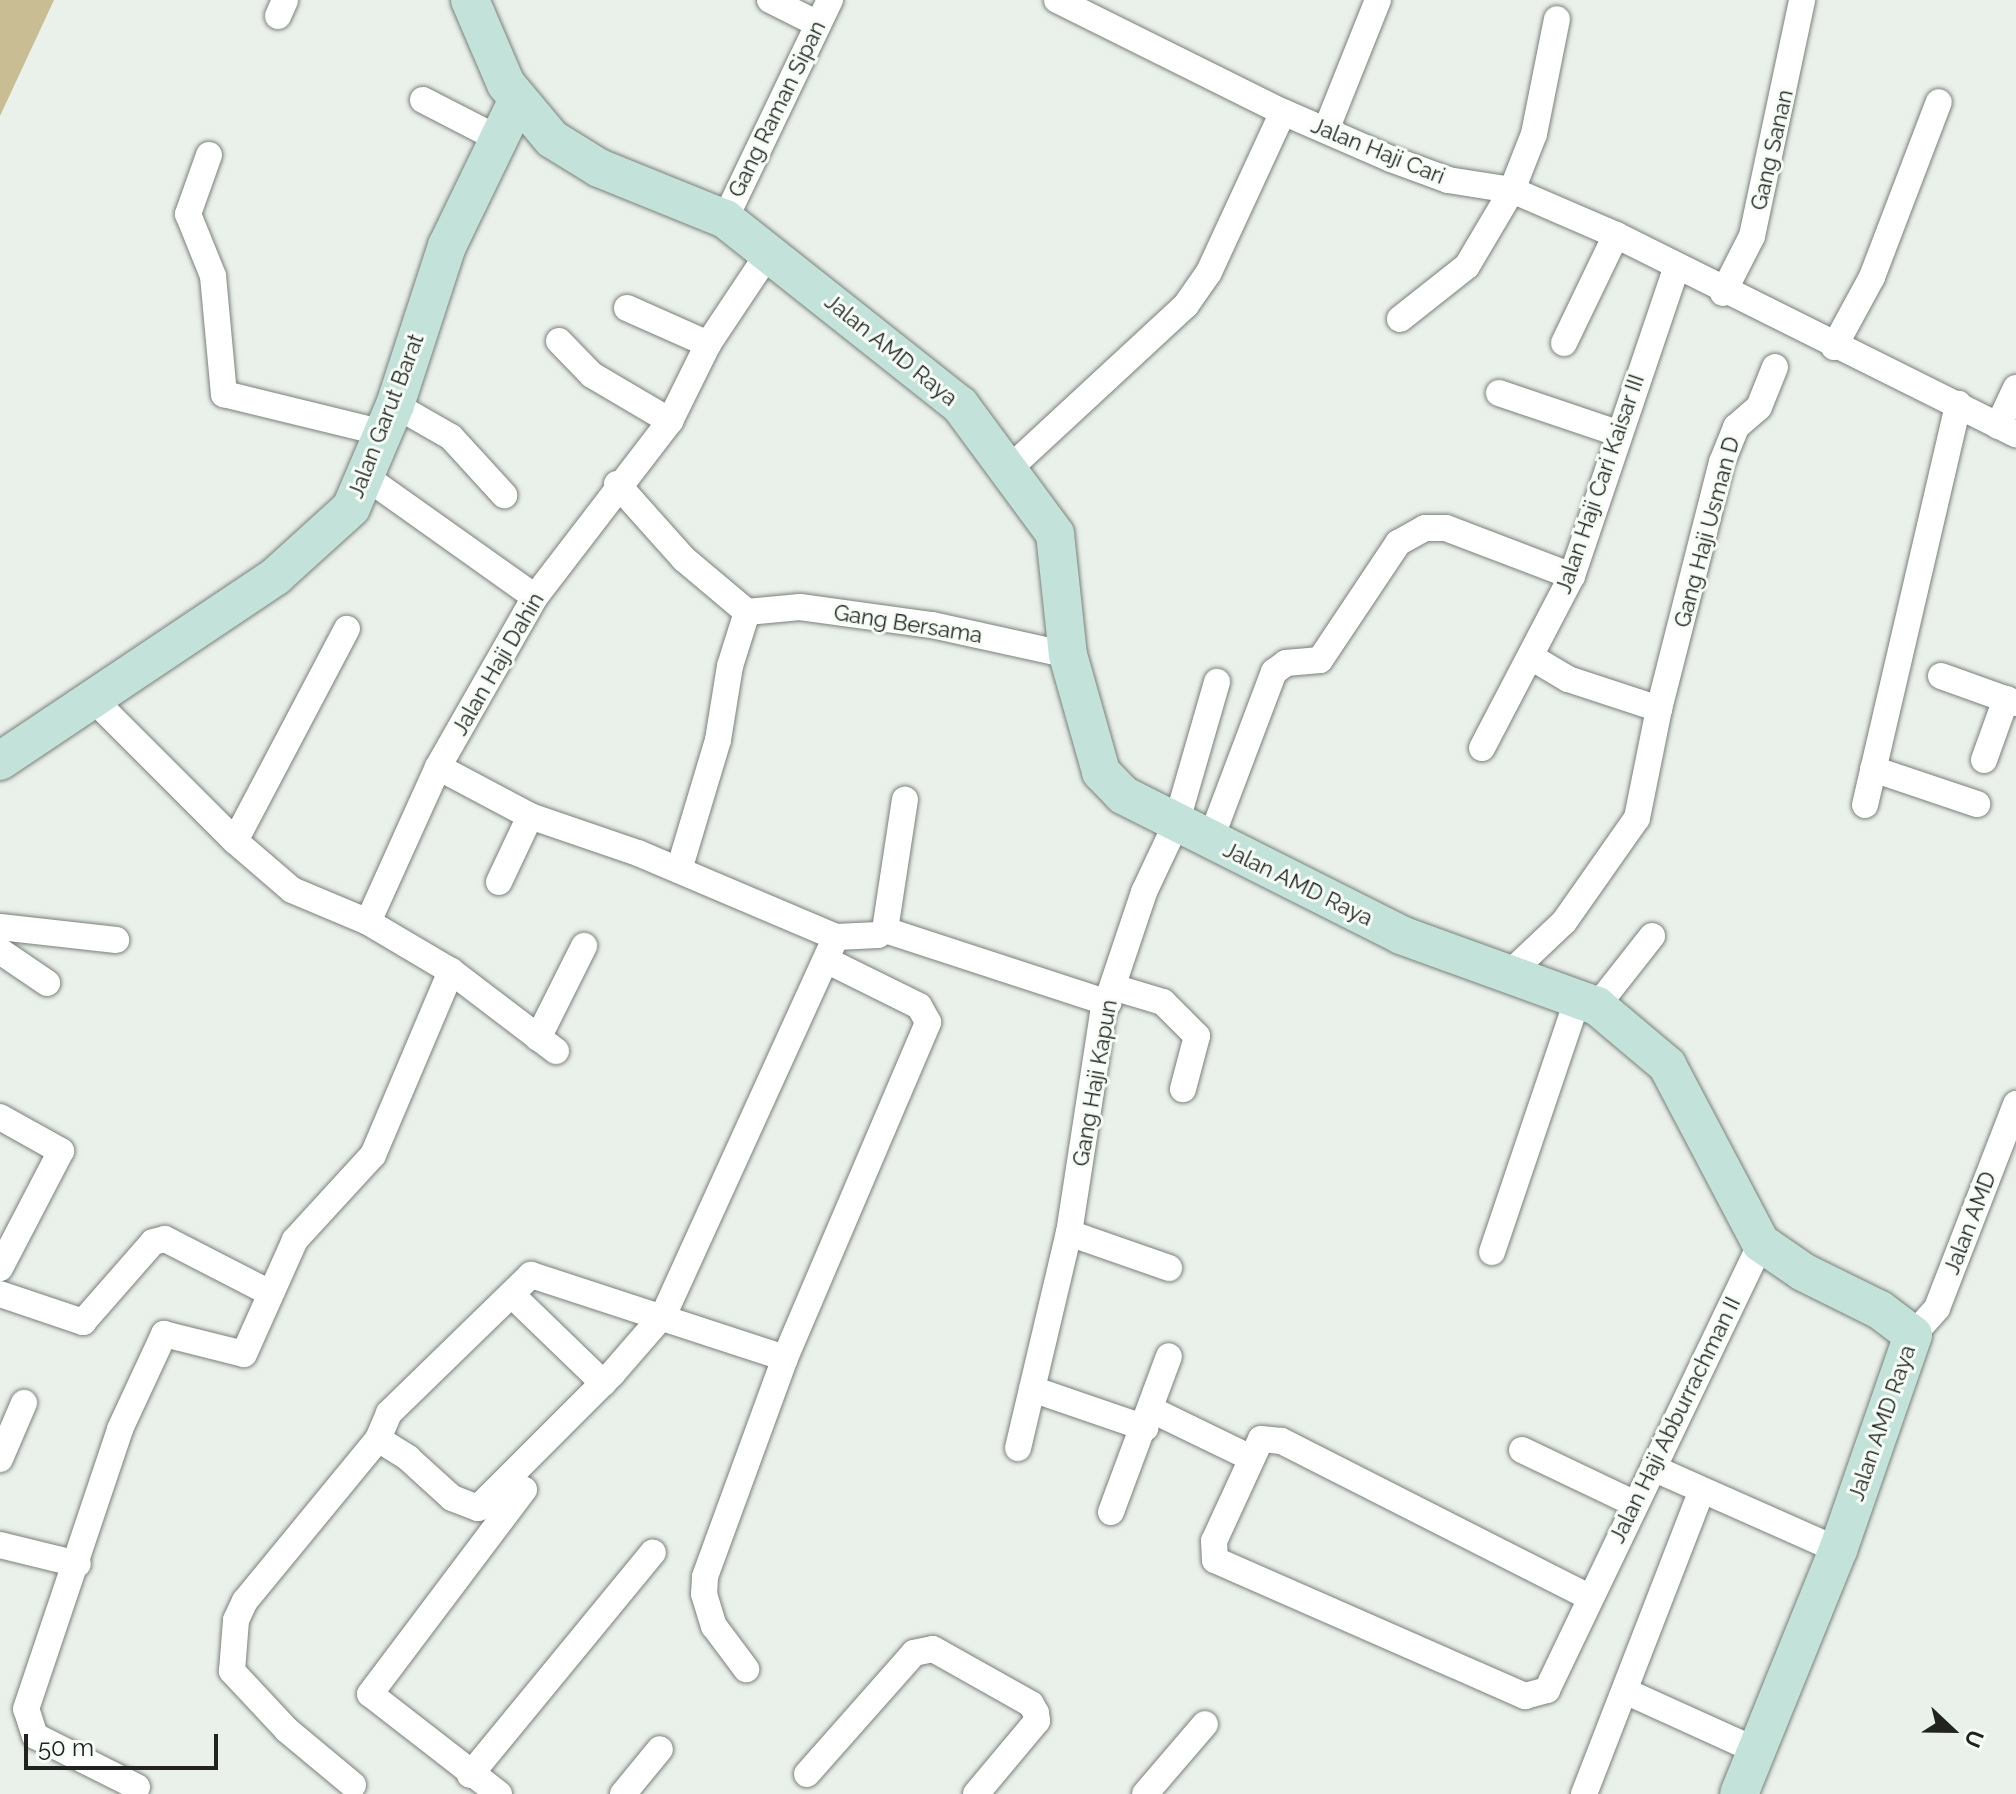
<!DOCTYPE html>
<html>
<head>
<meta charset="utf-8">
<style>
  body { margin:0 }
  #map { position:relative; width:2016px; height:1794px; overflow:hidden; background:#eaf0ea; font-family:Raleway,sans-serif }
  div>[style] { position:absolute }
  .green>* { inset:0; background:#c9bd93 }
  .roads { filter:drop-shadow(0 0 2px #7a807b) drop-shadow(0 0 2px #7a807b) }
  .street>* { height:26px; margin:-13px; padding:0 13px; transform-origin:13px; border-radius:13px; background:#fff }
  .secondary>* { height:38px; margin:-19px; padding:0 19px; transform-origin:19px; border-radius:19px; background:#c3e2da }
  span { translate:-50% -50%; white-space:nowrap; text-align:center; line-height:1.15; -webkit-text-stroke:6px #f7fdf7; paint-order:stroke }
  .street-label { font-size:22px; color:#212321 }
  .north { position:absolute; left:1912px; top:1690px; width:80px; height:80px; -webkit-text-stroke:6px #f7fdf7; paint-order:stroke; rotate:112deg; font-size:22px; font-weight:700; line-height:32px; text-align:center; color:#212321 }
  .north::after { content:''; display:block; margin:auto; width:28px; height:36px; background:#212321; clip-path:polygon(50% 0,100% 100%,50% 72%,0 100%) }
  .scale { position:absolute; left:24px; top:1734px; width:194px; height:36px; box-sizing:border-box; border:4px solid #212321; border-top:0; padding-left:10px; font-size:24px; line-height:28px; white-space:nowrap; color:#212321; -webkit-text-stroke:6px #f7fdf7; paint-order:stroke }
</style>
</head>
<body>
<div id="map">
  <div class="green">
    <div style="clip-path:polygon(0 0,54px 0,0 116px)"></div>
  </div>
  <div class="roads">
    <div class="street">
      <div style="left:770px;top:0;width:54px;rotate:26.6deg"></div>
      <div style="left:1057px;top:0;width:252px;rotate:26.4deg"></div>
      <div style="left:1283px;top:112px;width:118px;rotate:23.5deg"></div>
      <div style="left:1391px;top:159px;width:61px;rotate:20.2deg"></div>
      <div style="left:1448px;top:180px;width:65px;rotate:8.9deg"></div>
      <div style="left:1512px;top:190px;width:113px;rotate:23.4deg"></div>
      <div style="left:1616px;top:235px;width:447px;rotate:26.5deg"></div>
      <div style="left:278px;top:16px;width:17px;rotate:-66deg"></div>
      <div style="left:423px;top:100px;width:85px;rotate:27.2deg"></div>
      <div style="left:1326px;top:130px;width:140px;rotate:-68.2deg"></div>
      <div style="left:209px;top:155px;width:63px;rotate:109.6deg"></div>
      <div style="left:188px;top:214px;width:67px;rotate:68deg"></div>
      <div style="left:213px;top:276px;width:119px;rotate:84.7deg"></div>
      <div style="left:224px;top:394px;width:165px;rotate:13.7deg"></div>
      <div style="left:725px;top:219px;width:243px;rotate:-64.4deg"></div>
      <div style="left:1723px;top:293px;width:64px;rotate:-63deg"></div>
      <div style="left:1752px;top:236px;width:241px;rotate:-78deg"></div>
      <div style="left:627px;top:308px;width:89px;rotate:24deg"></div>
      <div style="left:1400px;top:319px;width:85px;rotate:-38.3deg"></div>
      <div style="left:1467px;top:266px;width:88px;rotate:-59.4deg"></div>
      <div style="left:1512px;top:190px;width:60px;rotate:-68.6deg"></div>
      <div style="left:1534px;top:134px;width:117px;rotate:-78.7deg"></div>
      <div style="left:559px;top:341px;width:47px;rotate:45.9deg"></div>
      <div style="left:592px;top:375px;width:91px;rotate:30.5deg"></div>
      <div style="left:1564px;top:343px;width:120px;rotate:-64.3deg"></div>
      <div style="left:1834px;top:347px;width:80px;rotate:-61.5deg"></div>
      <div style="left:1872px;top:277px;width:187px;rotate:-69.1deg"></div>
      <div style="left:1499px;top:393px;width:125px;rotate:18.7deg"></div>
      <div style="left:395px;top:405px;width:64px;rotate:29.7deg"></div>
      <div style="left:451px;top:437px;width:79px;rotate:47.6deg"></div>
      <div style="left:1998px;top:426px;width:42px;rotate:-64.7deg"></div>
      <div style="left:1010px;top:468px;width:240px;rotate:-42.8deg"></div>
      <div style="left:1186px;top:305px;width:40px;rotate:-55.1deg"></div>
      <div style="left:1209px;top:272px;width:176px;rotate:-65.2deg"></div>
      <div style="left:366px;top:477px;width:207px;rotate:35.4deg"></div>
      <div style="left:617px;top:484px;width:101px;rotate:48.2deg"></div>
      <div style="left:684px;top:559px;width:82px;rotate:40.1deg"></div>
      <div style="left:747px;top:612px;width:53px;rotate:-5.4deg"></div>
      <div style="left:800px;top:607px;width:133px;rotate:7.8deg"></div>
      <div style="left:932px;top:625px;width:139px;rotate:12.4deg"></div>
      <div style="left:1531px;top:657px;width:43px;rotate:30.7deg"></div>
      <div style="left:1568px;top:679px;width:96px;rotate:18.2deg"></div>
      <div style="left:1941px;top:676px;width:80px;rotate:19.8deg"></div>
      <div style="left:92px;top:698px;width:202px;rotate:45deg"></div>
      <div style="left:235px;top:841px;width:75px;rotate:40.7deg"></div>
      <div style="left:292px;top:890px;width:82px;rotate:22.8deg"></div>
      <div style="left:368px;top:922px;width:96px;rotate:30.6deg"></div>
      <div style="left:451px;top:971px;width:132px;rotate:37.3deg"></div>
      <div style="left:1482px;top:748px;width:194px;rotate:-62.4deg"></div>
      <div style="left:1572px;top:576px;width:325px;rotate:-71.3deg"></div>
      <div style="left:1984px;top:760px;width:65px;rotate:-70.2deg"></div>
      <div style="left:438px;top:767px;width:104px;rotate:28deg"></div>
      <div style="left:530px;top:816px;width:114px;rotate:18.9deg"></div>
      <div style="left:638px;top:853px;width:215px;rotate:23deg"></div>
      <div style="left:836px;top:937px;width:42px;rotate:-2.7deg"></div>
      <div style="left:878px;top:935px;width:9px;rotate:-36deg"></div>
      <div style="left:885px;top:930px;width:132px;rotate:-81.3deg"></div>
      <div style="left:1873px;top:769px;width:110px;rotate:18.6deg"></div>
      <div style="left:1865px;top:805px;width:412px;rotate:-76.9deg"></div>
      <div style="left:235px;top:841px;width:240px;rotate:-62.2deg"></div>
      <div style="left:1210px;top:841px;width:181px;rotate:-69.3deg"></div>
      <div style="left:1274px;top:672px;width:15px;rotate:-37deg"></div>
      <div style="left:1286px;top:663px;width:34px;rotate:-5deg"></div>
      <div style="left:1320px;top:660px;width:141px;rotate:-56.3deg"></div>
      <div style="left:1398px;top:543px;width:31px;rotate:-29deg"></div>
      <div style="left:1425px;top:528px;width:21px"></div>
      <div style="left:1446px;top:528px;width:135px;rotate:20.9deg"></div>
      <div style="left:679px;top:870px;width:136px;rotate:-73.3deg"></div>
      <div style="left:718px;top:740px;width:75px;rotate:-80.8deg"></div>
      <div style="left:730px;top:666px;width:57px;rotate:-72.5deg"></div>
      <div style="left:499px;top:882px;width:73px;rotate:-64.8deg"></div>
      <div style="left:368px;top:922px;width:170px;rotate:-65.7deg"></div>
      <div style="left:438px;top:767px;width:196px;rotate:-60.3deg"></div>
      <div style="left:535px;top:597px;width:222px;rotate:-52.5deg"></div>
      <div style="left:670px;top:421px;width:86px;rotate:-63.7deg"></div>
      <div style="left:708px;top:344px;width:112px;rotate:-56.3deg"></div>
      <div style="left:0;top:927px;width:117px;rotate:6.4deg"></div>
      <div style="left:885px;top:930px;width:235px;rotate:18.1deg"></div>
      <div style="left:0;top:951px;width:57px;rotate:34.2deg"></div>
      <div style="left:1510px;top:973px;width:74px;rotate:-43.4deg"></div>
      <div style="left:1564px;top:922px;width:127px;rotate:-54.9deg"></div>
      <div style="left:1637px;top:818px;width:111px;rotate:-78.6deg"></div>
      <div style="left:1659px;top:709px;width:255px;rotate:-75.7deg"></div>
      <div style="left:1722px;top:462px;width:38px;rotate:-68deg"></div>
      <div style="left:1736px;top:427px;width:30px;rotate:-41deg"></div>
      <div style="left:1759px;top:407px;width:43px;rotate:-68.2deg"></div>
      <div style="left:1113px;top:987px;width:52px;rotate:16.7deg"></div>
      <div style="left:1163px;top:1002px;width:48px;rotate:45deg"></div>
      <div style="left:1197px;top:1036px;width:55px;rotate:104.8deg"></div>
      <div style="left:1597px;top:1006px;width:89px;rotate:-51.8deg"></div>
      <div style="left:538px;top:1038px;width:103px;rotate:-63.4deg"></div>
      <div style="left:0;top:1117px;width:70px;rotate:29.1deg"></div>
      <div style="left:61px;top:1151px;width:132px;rotate:117.5deg"></div>
      <div style="left:1069px;top:1233px;width:106px;rotate:19.3deg"></div>
      <div style="left:1492px;top:1252px;width:265px;rotate:-71.3deg"></div>
      <div style="left:0;top:1294px;width:88px;rotate:18.6deg"></div>
      <div style="left:83px;top:1322px;width:106px;rotate:-48.8deg"></div>
      <div style="left:153px;top:1242px;width:12px;rotate:-14deg"></div>
      <div style="left:165px;top:1239px;width:116px;rotate:27.2deg"></div>
      <div style="left:512px;top:1295px;width:127px;rotate:44deg"></div>
      <div style="left:1913px;top:1335px;width:36px;rotate:-48deg"></div>
      <div style="left:1937px;top:1308px;width:219px;rotate:-68.8deg"></div>
      <div style="left:785px;top:1358px;width:365px;rotate:-66.9deg"></div>
      <div style="left:928px;top:1022px;width:18px;rotate:-119deg"></div>
      <div style="left:919px;top:1006px;width:104px;rotate:-153.7deg"></div>
      <div style="left:1032px;top:1389px;width:120px;rotate:19deg"></div>
      <div style="left:1150px;top:1409px;width:112px;rotate:25.9deg"></div>
      <div style="left:378px;top:1439px;width:36px;rotate:32deg"></div>
      <div style="left:408px;top:1458px;width:59px;rotate:42.3deg"></div>
      <div style="left:452px;top:1498px;width:28px;rotate:21deg"></div>
      <div style="left:478px;top:1508px;width:190px;rotate:-45deg"></div>
      <div style="left:612px;top:1374px;width:79px;rotate:-49.1deg"></div>
      <div style="left:664px;top:1314px;width:414px;rotate:-65.5deg"></div>
      <div style="left:1018px;top:1448px;width:221px;rotate:-76.7deg"></div>
      <div style="left:1069px;top:1233px;width:222px;rotate:-81.2deg"></div>
      <div style="left:1103px;top:1014px;width:129px;rotate:-71.4deg"></div>
      <div style="left:1144px;top:892px;width:75px;rotate:-64.8deg"></div>
      <div style="left:1176px;top:824px;width:148px;rotate:-73.9deg"></div>
      <div style="left:1522px;top:1450px;width:125px;rotate:25.5deg"></div>
      <div style="left:0;top:1459px;width:61px;rotate:-66.8deg"></div>
      <div style="left:1653px;top:1468px;width:202px;rotate:23.9deg"></div>
      <div style="left:1111px;top:1512px;width:166px;rotate:-69.6deg"></div>
      <div style="left:0;top:1545px;width:80px;rotate:13.7deg"></div>
      <div style="left:1589px;top:1597px;width:345px;rotate:-153.1deg"></div>
      <div style="left:1281px;top:1441px;width:20px;rotate:-174deg"></div>
      <div style="left:1261px;top:1439px;width:112px;rotate:114.7deg"></div>
      <div style="left:1214px;top:1541px;width:19px;rotate:87deg"></div>
      <div style="left:1215px;top:1560px;width:339px;rotate:23.7deg"></div>
      <div style="left:1525px;top:1696px;width:23px;rotate:-15deg"></div>
      <div style="left:1547px;top:1690px;width:496px;rotate:-64.4deg"></div>
      <div style="left:1625px;top:1691px;width:145px;rotate:24.4deg"></div>
      <div style="left:807px;top:1774px;width:162px;rotate:-48.5deg"></div>
      <div style="left:914px;top:1653px;width:19px;rotate:-12deg"></div>
      <div style="left:933px;top:1649px;width:112px;rotate:29.3deg"></div>
      <div style="left:1031px;top:1704px;width:10px;rotate:61deg"></div>
      <div style="left:1036px;top:1713px;width:8px;rotate:83deg"></div>
      <div style="left:1037px;top:1721px;width:95px;rotate:129.9deg"></div>
      <div style="left:470px;top:1775px;width:288px;rotate:-50.6deg"></div>
      <div style="left:353px;top:1785px;width:86px;rotate:-140.2deg"></div>
      <div style="left:287px;top:1730px;width:81px;rotate:-133deg"></div>
      <div style="left:232px;top:1671px;width:51px;rotate:-85.5deg"></div>
      <div style="left:236px;top:1620px;width:21px;rotate:-65deg"></div>
      <div style="left:245px;top:1601px;width:210px;rotate:-50.6deg"></div>
      <div style="left:378px;top:1439px;width:28px;rotate:-67deg"></div>
      <div style="left:389px;top:1413px;width:198px;rotate:-44.2deg"></div>
      <div style="left:531px;top:1275px;width:267px;rotate:18.1deg"></div>
      <div style="left:785px;top:1358px;width:233px;rotate:110.1deg"></div>
      <div style="left:705px;top:1577px;width:17px;rotate:93deg"></div>
      <div style="left:704px;top:1594px;width:34px;rotate:73deg"></div>
      <div style="left:714px;top:1626px;width:54px;rotate:53.3deg"></div>
      <div style="left:137px;top:1787px;width:114px;rotate:-153.4deg"></div>
      <div style="left:35px;top:1736px;width:28px;rotate:-108deg"></div>
      <div style="left:26px;top:1709px;width:295px;rotate:-71.4deg"></div>
      <div style="left:120px;top:1429px;width:105px;rotate:-65.1deg"></div>
      <div style="left:164px;top:1334px;width:82px;rotate:14deg"></div>
      <div style="left:244px;top:1354px;width:125px;rotate:-65.9deg"></div>
      <div style="left:295px;top:1240px;width:115px;rotate:-47.5deg"></div>
      <div style="left:373px;top:1155px;width:200px;rotate:-67deg"></div>
      <div style="left:499px;top:1794px;width:163px;rotate:-142.2deg"></div>
      <div style="left:370px;top:1694px;width:256px;rotate:-53deg"></div>
      <div style="left:623px;top:1794px;width:58px;rotate:-50.6deg"></div>
      <div style="left:1145px;top:1794px;width:92px;rotate:-49.4deg"></div>
      <div style="left:1584px;top:1794px;width:312px;rotate:-68.8deg"></div>
    </div>
    <div class="secondary">
      <div style="left:470px;top:0;width:91px;rotate:66.8deg"></div>
      <div style="left:506px;top:84px;width:72px;rotate:50.1deg"></div>
      <div style="left:552px;top:139px;width:55px;rotate:31.7deg"></div>
      <div style="left:599px;top:168px;width:136px;rotate:22deg"></div>
      <div style="left:725px;top:219px;width:300px;rotate:38.4deg"></div>
      <div style="left:960px;top:405px;width:160px;rotate:53.6deg"></div>
      <div style="left:1055px;top:534px;width:122px;rotate:83.9deg"></div>
      <div style="left:1068px;top:655px;width:122px;rotate:74.2deg"></div>
      <div style="left:1101px;top:772px;width:32px;rotate:46deg"></div>
      <div style="left:1123px;top:795px;width:311px;rotate:26.7deg"></div>
      <div style="left:1401px;top:935px;width:208px;rotate:19.9deg"></div>
      <div style="left:1597px;top:1006px;width:92px;rotate:40.1deg"></div>
      <div style="left:1667px;top:1065px;width:201px;rotate:62.2deg"></div>
      <div style="left:1761px;top:1243px;width:51px;rotate:34.6deg"></div>
      <div style="left:1803px;top:1272px;width:86px;rotate:26.3deg"></div>
      <div style="left:1880px;top:1310px;width:41px;rotate:37.1deg"></div>
      <div style="left:1913px;top:1335px;width:228px;rotate:109.2deg"></div>
      <div style="left:1838px;top:1550px;width:263px;rotate:112.1deg"></div>
      <div style="left:0;top:761px;width:332px;rotate:-33.8deg"></div>
      <div style="left:276px;top:576px;width:101px;rotate:-42.2deg"></div>
      <div style="left:351px;top:508px;width:112px;rotate:-66.9deg"></div>
      <div style="left:395px;top:405px;width:167px;rotate:-71.9deg"></div>
      <div style="left:447px;top:246px;width:161px;rotate:-64.2deg"></div>
    </div>
  </div>
  <div class="street-label">
    <span style="left:777px;top:109px;rotate:-64deg">Gang Raman Sipan</span>
    <span style="left:1772px;top:150px;rotate:-77deg">Gang Sanan</span>
    <span style="left:1378px;top:151px;rotate:22deg">Jalan Haji Cari</span>
    <span style="left:891px;top:350px;rotate:39deg">Jalan AMD Raya</span>
    <span style="left:386px;top:416px;rotate:-69deg">Jalan Garut Barat</span>
    <span style="left:1600px;top:484px;rotate:-71deg">Jalan Haji Cari Kaisar III</span>
    <span style="left:1707px;top:532px;rotate:-75deg">Gang Haji Usman D</span>
    <span style="left:908px;top:624px;rotate:9deg">Gang Bersama</span>
    <span style="left:498px;top:664px;rotate:-60deg">Jalan Haji Dahin</span>
    <span style="left:1298px;top:884px;rotate:26deg">Jalan AMD Raya</span>
    <span style="left:1095px;top:1083px;rotate:-80deg">Gang Haji Kapun</span>
    <span style="left:1970px;top:1223px;rotate:-69deg">Jalan AMD</span>
    <span style="left:1675px;top:1420px;rotate:-64deg">Jalan Haji Abburrachman II</span>
    <span style="left:1882px;top:1423px;rotate:-71deg">Jalan AMD Raya</span>
  </div>
  <div class="north">U</div>
  <div class="scale">50 m</div>
</div>
</body>
</html>
